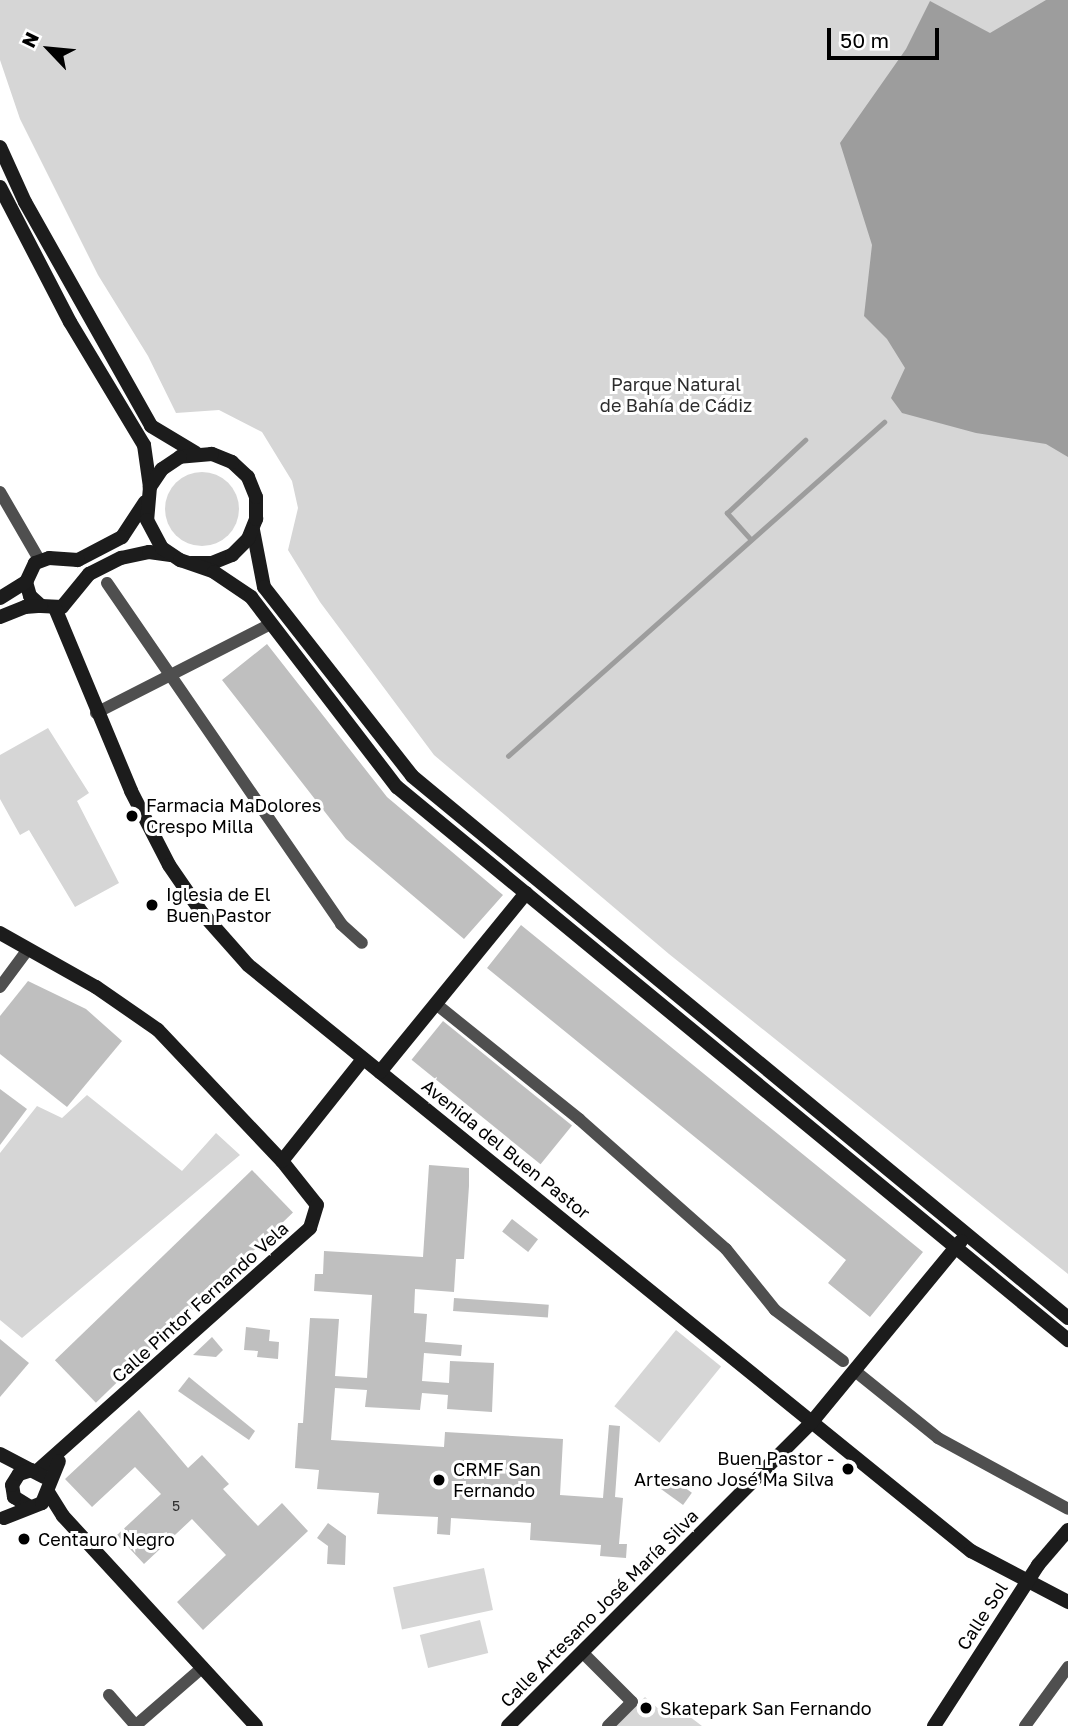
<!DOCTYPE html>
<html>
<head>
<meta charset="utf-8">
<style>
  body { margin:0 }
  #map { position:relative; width:1068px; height:1726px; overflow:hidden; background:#fff; font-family:"Golos Text",sans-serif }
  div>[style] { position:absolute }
  .green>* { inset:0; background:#d6d6d6; transform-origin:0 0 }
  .round { border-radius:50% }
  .water>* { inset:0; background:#9d9d9d }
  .stream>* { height:4.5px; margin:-2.25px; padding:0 2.25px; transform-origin:2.25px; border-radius:2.25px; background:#9d9d9d }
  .building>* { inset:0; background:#bfbfbf; transform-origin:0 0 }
  .street>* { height:12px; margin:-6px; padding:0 6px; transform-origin:6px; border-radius:6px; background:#4f4f4f }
  .secondary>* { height:14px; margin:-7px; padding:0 7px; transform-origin:7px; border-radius:7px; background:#1c1c1c }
  .dots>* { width:19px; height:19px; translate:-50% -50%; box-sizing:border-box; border:4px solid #fff; border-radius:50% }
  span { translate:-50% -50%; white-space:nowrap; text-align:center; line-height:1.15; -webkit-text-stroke:6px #fff; paint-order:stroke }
  .number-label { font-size:14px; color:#303030 }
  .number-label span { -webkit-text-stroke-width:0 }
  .park-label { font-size:18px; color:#2d2d2d }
  .poi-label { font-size:18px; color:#000 }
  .left { translate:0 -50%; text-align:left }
  .right { translate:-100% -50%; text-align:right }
  .street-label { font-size:18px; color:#000 }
  .north { position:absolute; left:14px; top:14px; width:70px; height:70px; -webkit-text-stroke:5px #fff; paint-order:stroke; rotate:296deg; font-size:19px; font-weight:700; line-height:28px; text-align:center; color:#000 }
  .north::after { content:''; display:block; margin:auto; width:24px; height:32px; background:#000; clip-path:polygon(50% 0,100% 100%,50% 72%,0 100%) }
  .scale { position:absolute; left:827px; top:28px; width:112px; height:32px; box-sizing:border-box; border:4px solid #000; border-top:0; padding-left:9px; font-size:21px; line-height:24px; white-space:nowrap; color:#000; -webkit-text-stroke:5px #fff; paint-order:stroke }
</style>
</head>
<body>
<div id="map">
  <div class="green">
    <div style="clip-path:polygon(0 0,1068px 0,1068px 1274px,669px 954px,434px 755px,320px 602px,288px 550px,298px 508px,292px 481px,262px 432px,219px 410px,176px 413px,148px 356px,98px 275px,20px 119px,0 60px)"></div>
    <div class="round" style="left:165px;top:472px;width:74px;height:74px"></div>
    <div style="clip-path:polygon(48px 728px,89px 793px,77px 801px,119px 883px,75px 907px,29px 830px,20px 835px,0 799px,0 755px)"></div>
    <div style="clip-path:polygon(87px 1095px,182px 1171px,216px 1133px,240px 1155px,22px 1338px,0 1320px,0 1153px,37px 1106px,62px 1118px)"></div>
    <div style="left:676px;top:1330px;width:58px;height:98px;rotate:39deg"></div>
    <div style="left:484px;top:1568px;width:43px;height:93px;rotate:78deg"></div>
    <div style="left:480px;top:1620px;width:34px;height:62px;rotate:76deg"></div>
    <div style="clip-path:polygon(645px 1697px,662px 1712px,673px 1704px,702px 1726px,616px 1726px)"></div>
  </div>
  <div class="water">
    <div style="clip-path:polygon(1046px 0,1068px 0,1068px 457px,1046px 444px,976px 433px,902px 413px,891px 398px,905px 368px,887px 339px,864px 316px,872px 245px,840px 143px,906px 49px,930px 1px,990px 33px)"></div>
  </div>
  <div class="stream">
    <div style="left:751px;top:540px;width:36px;rotate:-132deg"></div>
    <div style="left:727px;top:513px;width:107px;rotate:-43.1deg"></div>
    <div style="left:508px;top:756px;width:503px;rotate:-41.61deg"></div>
  </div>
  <div class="building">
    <div style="clip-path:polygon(267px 644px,387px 797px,503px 895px,464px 939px,346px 839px,222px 680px)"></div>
    <div style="clip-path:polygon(521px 925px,923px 1252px,870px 1317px,828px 1283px,846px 1260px,487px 968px)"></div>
    <div style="clip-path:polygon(28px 981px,86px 1009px,122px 1041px,67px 1107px,0 1054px,0 1016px)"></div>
    <div style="left:443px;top:1021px;width:166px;height:50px;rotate:39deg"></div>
    <div style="clip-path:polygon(0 1089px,27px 1109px,0 1145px)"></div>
    <div style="clip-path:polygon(429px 1165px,469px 1168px,469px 1186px,464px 1259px,456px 1259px,454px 1292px,415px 1289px,414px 1313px,427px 1314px,425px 1342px,462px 1345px,461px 1356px,424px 1353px,422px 1381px,449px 1383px,450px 1361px,494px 1363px,492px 1412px,447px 1409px,448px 1395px,422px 1393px,420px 1410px,365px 1407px,367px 1390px,335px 1388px,331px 1440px,444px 1447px,445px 1432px,563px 1439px,560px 1495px,603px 1498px,609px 1425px,620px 1426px,615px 1497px,623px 1498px,619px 1544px,627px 1544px,626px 1558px,600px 1556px,601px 1545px,530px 1540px,531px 1523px,451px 1518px,450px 1535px,437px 1534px,438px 1517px,377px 1514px,379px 1493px,317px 1489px,319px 1470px,295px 1468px,298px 1423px,303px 1423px,310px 1318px,339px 1319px,335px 1376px,367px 1378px,372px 1295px,314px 1291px,315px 1274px,323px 1274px,324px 1251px,423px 1257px)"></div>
    <div style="left:252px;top:1170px;width:59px;height:274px;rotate:46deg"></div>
    <div style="left:512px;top:1219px;width:33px;height:16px;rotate:38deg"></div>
    <div style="left:454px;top:1298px;width:95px;height:13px;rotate:4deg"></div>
    <div style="clip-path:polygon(246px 1327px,270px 1330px,269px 1341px,279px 1342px,278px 1359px,257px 1357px,258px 1351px,244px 1350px)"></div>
    <div style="clip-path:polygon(212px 1337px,223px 1350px,216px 1357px,193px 1355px)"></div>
    <div style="clip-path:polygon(0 1339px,29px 1363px,0 1397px)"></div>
    <div style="clip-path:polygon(189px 1377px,255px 1431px,249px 1440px,178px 1391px)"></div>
    <div style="clip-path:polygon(139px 1410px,188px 1468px,202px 1455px,229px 1484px,223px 1489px,258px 1526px,282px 1503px,308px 1531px,203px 1630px,177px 1602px,226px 1555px,192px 1519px,144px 1564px,117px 1535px,161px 1494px,135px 1467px,92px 1507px,65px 1479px)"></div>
    <div style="left:666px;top:1474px;width:32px;height:15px;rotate:36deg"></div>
    <div style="clip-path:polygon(328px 1523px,346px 1536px,345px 1565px,327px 1564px,328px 1546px,317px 1538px)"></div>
  </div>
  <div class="street">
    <div style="left:0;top:492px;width:80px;rotate:59.9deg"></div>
    <div style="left:107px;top:583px;width:414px;rotate:55.5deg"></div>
    <div style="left:341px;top:924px;width:28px;rotate:42deg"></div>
    <div style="left:96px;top:713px;width:196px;rotate:-27deg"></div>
    <div style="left:0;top:987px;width:44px;rotate:-53.4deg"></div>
    <div style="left:436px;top:1004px;width:184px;rotate:38.8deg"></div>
    <div style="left:579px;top:1119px;width:196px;rotate:41.5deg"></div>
    <div style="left:726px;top:1249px;width:78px;rotate:51.2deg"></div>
    <div style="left:775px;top:1310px;width:85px;rotate:36.9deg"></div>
    <div style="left:855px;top:1371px;width:107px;rotate:38.9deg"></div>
    <div style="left:938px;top:1438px;width:148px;rotate:28.6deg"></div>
    <div style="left:583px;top:1653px;width:69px;rotate:45deg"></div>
    <div style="left:632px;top:1702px;width:34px;rotate:135deg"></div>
    <div style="left:109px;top:1695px;width:41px;rotate:48.9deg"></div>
    <div style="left:135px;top:1726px;width:90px;rotate:-40.9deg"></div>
    <div style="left:1025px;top:1726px;width:73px;rotate:-53.9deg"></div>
  </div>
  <div class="secondary">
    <div style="left:0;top:147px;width:60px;rotate:65.6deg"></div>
    <div style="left:25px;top:202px;width:257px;rotate:60.6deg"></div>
    <div style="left:151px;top:426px;width:52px;rotate:31deg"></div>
    <div style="left:0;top:187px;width:152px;rotate:62.6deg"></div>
    <div style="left:70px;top:322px;width:144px;rotate:59deg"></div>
    <div style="left:144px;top:445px;width:42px;rotate:81.9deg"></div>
    <div style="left:145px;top:502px;width:42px;rotate:123.3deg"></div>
    <div style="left:122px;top:537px;width:50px;rotate:152.4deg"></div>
    <div style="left:78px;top:560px;width:29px;rotate:-176deg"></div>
    <div style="left:49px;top:558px;width:15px;rotate:160deg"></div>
    <div style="left:35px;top:563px;width:21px;rotate:115deg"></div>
    <div style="left:26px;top:582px;width:15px;rotate:74deg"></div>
    <div style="left:30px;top:596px;width:15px;rotate:42deg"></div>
    <div style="left:41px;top:606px;width:21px;rotate:3deg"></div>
    <div style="left:62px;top:607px;width:43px;rotate:-50.7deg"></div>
    <div style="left:89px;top:574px;width:36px;rotate:-27deg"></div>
    <div style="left:121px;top:558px;width:29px;rotate:-12deg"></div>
    <div style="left:149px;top:552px;width:22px;rotate:8deg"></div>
    <div style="left:253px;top:530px;width:58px;rotate:79.1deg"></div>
    <div style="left:264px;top:587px;width:240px;rotate:51.9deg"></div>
    <div style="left:412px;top:776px;width:851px;rotate:39.56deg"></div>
    <div style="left:191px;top:563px;width:21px"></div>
    <div style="left:212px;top:563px;width:22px;rotate:-22deg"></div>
    <div style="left:232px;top:555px;width:23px;rotate:-45deg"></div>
    <div style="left:248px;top:539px;width:22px;rotate:-68deg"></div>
    <div style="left:256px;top:519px;width:22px;rotate:-90deg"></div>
    <div style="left:256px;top:497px;width:22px;rotate:-112deg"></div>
    <div style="left:248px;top:477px;width:22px;rotate:-137deg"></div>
    <div style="left:232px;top:462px;width:22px;rotate:-158deg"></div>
    <div style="left:212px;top:454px;width:32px;rotate:175deg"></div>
    <div style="left:180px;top:457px;width:22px;rotate:146deg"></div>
    <div style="left:162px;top:469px;width:22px;rotate:124deg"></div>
    <div style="left:150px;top:487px;width:33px;rotate:95deg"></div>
    <div style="left:147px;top:520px;width:32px;rotate:62deg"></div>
    <div style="left:162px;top:548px;width:22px;rotate:34deg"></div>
    <div style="left:180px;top:560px;width:36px;rotate:19deg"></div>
    <div style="left:214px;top:572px;width:45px;rotate:34deg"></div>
    <div style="left:251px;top:597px;width:240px;rotate:52.5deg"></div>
    <div style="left:397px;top:787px;width:870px;rotate:39.49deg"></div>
    <div style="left:0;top:598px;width:31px;rotate:-32deg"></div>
    <div style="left:55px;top:608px;width:198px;rotate:67.4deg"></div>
    <div style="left:131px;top:791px;width:83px;rotate:62.8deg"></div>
    <div style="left:169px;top:865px;width:58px;rotate:55.5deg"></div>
    <div style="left:202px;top:913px;width:69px;rotate:48.5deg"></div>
    <div style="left:248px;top:965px;width:931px;rotate:39.03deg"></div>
    <div style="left:971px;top:1551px;width:110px;rotate:27.7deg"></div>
    <div style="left:0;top:617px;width:27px;rotate:-22deg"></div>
    <div style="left:25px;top:607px;width:16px;rotate:-4deg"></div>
    <div style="left:0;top:933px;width:110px;rotate:29.4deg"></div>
    <div style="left:96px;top:987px;width:75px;rotate:34.7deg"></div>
    <div style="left:158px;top:1030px;width:180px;rotate:46.6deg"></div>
    <div style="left:282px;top:1161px;width:56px;rotate:51.5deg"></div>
    <div style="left:317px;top:1205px;width:24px;rotate:107deg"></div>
    <div style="left:310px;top:1228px;width:365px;rotate:138.3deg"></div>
    <div style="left:380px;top:1072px;width:231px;rotate:-50.8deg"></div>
    <div style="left:282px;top:1161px;width:130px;rotate:-51.5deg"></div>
    <div style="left:0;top:1454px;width:50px;rotate:27.6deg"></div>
    <div style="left:48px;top:1492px;width:28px;rotate:58deg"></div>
    <div style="left:63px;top:1516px;width:285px;rotate:47.4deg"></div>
    <div style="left:30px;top:1507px;width:19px;rotate:-148deg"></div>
    <div style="left:14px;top:1497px;width:12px;rotate:-99deg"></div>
    <div style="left:12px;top:1485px;width:13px;rotate:-58deg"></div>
    <div style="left:19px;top:1474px;width:13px;rotate:-18deg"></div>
    <div style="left:4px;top:1518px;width:41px;rotate:-21.5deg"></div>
    <div style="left:42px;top:1503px;width:45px;rotate:-68deg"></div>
    <div style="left:508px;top:1726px;width:429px;rotate:-45deg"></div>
    <div style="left:811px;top:1423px;width:236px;rotate:-50.5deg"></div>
    <div style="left:934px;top:1726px;width:192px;rotate:-57.1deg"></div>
    <div style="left:1038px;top:1565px;width:46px;rotate:-49.4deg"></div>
  </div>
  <div class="dots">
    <div style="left:132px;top:816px;background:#000"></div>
    <div style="left:152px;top:905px;background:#000"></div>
    <div style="left:848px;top:1469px;background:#000"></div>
    <div style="left:439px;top:1480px;background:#000"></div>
    <div style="left:24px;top:1539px;background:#000"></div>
    <div style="left:646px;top:1708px;background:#000"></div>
  </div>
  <div class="number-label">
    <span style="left:176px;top:1506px">5</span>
  </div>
  <div class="park-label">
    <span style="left:676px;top:395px">Parque Natural<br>de Bahía de Cádiz</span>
  </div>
  <div class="poi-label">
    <span class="left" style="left:146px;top:816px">Farmacia MªDolores<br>Crespo Milla</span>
    <span class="left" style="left:166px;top:905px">Iglesia de El<br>Buen Pastor</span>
    <span class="right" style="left:834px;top:1469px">Buen Pastor -<br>Artesano José Mª Silva</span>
    <span class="left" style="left:453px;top:1480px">CRMF San<br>Fernando</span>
    <span class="left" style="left:38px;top:1539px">Centauro Negro</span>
    <span class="left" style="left:660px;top:1708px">Skatepark San Fernando</span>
  </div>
  <div class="street-label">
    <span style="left:506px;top:1149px;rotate:39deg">Avenida del Buen Pastor</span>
    <span style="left:200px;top:1302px;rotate:-42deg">Calle Pintor Fernando Vela</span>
    <span style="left:599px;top:1608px;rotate:-45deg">Calle Artesano José María Silva</span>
    <span style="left:982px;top:1616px;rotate:-57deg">Calle Sol</span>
  </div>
  <div class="north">N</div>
  <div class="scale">50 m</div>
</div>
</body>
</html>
